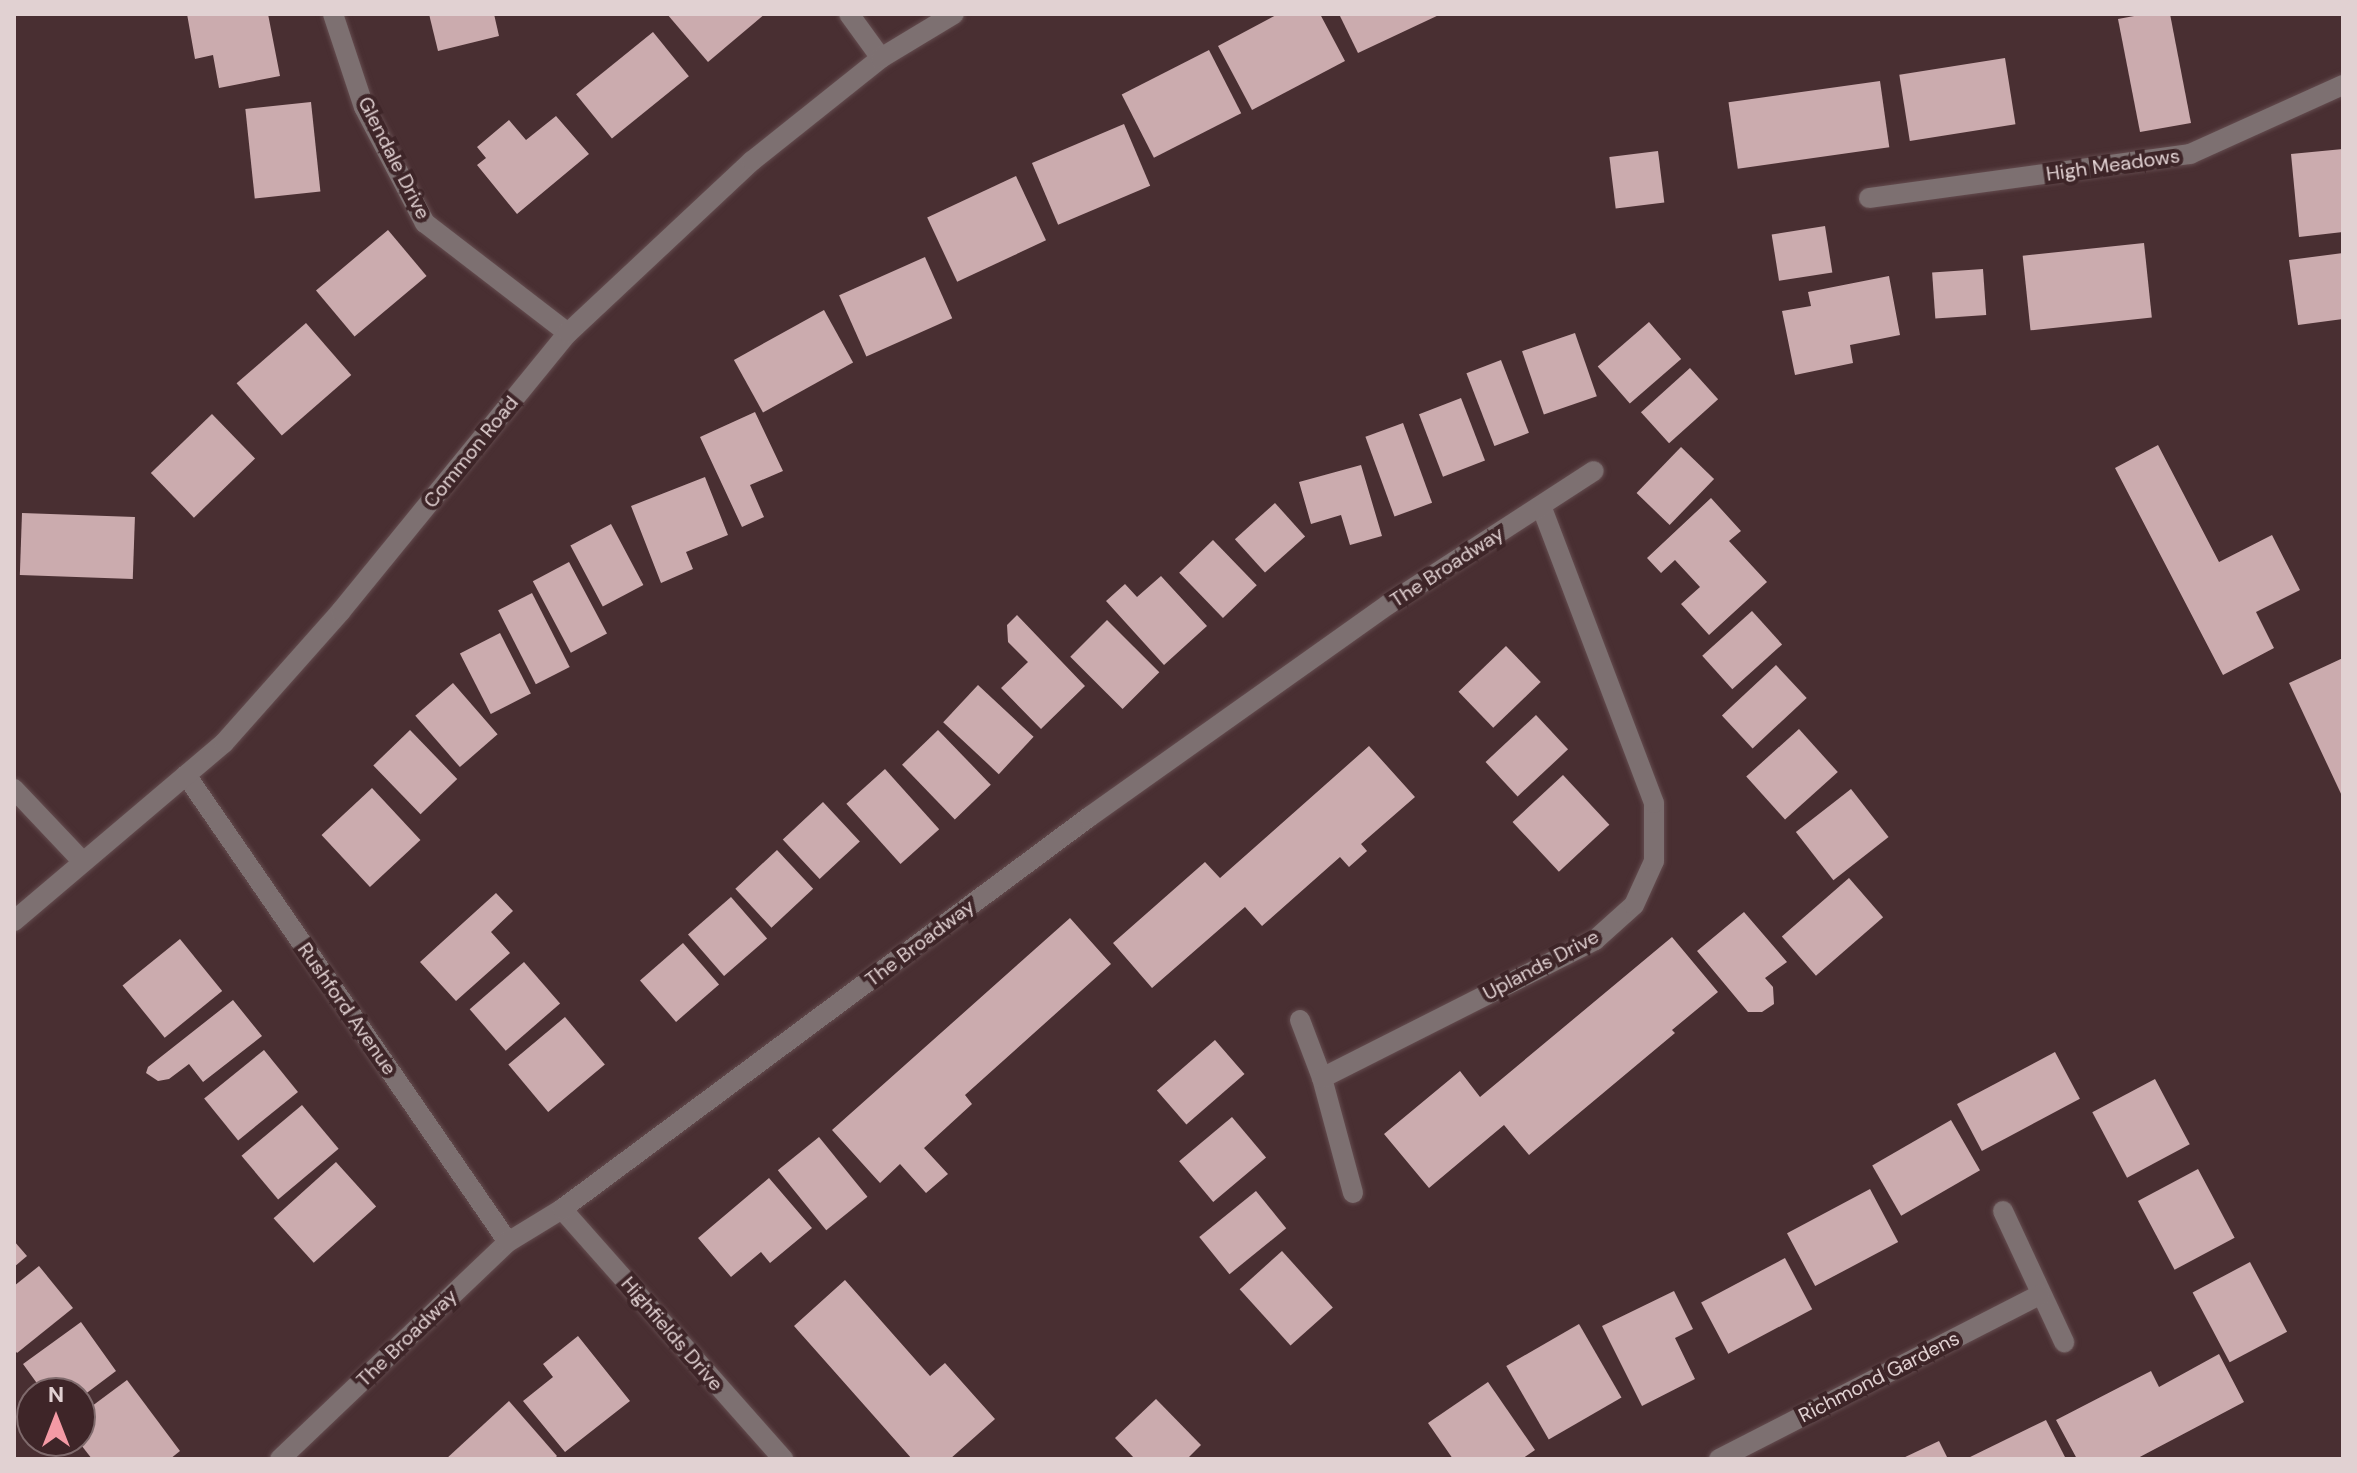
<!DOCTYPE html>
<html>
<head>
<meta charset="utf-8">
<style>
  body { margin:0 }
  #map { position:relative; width:2357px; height:1473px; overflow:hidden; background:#492f32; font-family:"DM Sans",sans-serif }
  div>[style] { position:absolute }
  .building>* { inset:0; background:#cbabae; transform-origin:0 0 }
  .roads { filter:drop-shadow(0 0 2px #644c4f) drop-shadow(0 0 2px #644c4f) }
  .minor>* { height:20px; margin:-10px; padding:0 10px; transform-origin:10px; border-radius:10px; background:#7d7071 }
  span { translate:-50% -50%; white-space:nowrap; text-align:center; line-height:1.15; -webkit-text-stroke:8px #3e2528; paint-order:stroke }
  .street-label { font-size:20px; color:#e1d1d2 }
  .frame { position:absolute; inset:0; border:16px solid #e1d1d2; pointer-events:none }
  .north { position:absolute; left:16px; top:1377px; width:80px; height:80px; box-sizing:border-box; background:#3e2528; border:2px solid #7f6a6c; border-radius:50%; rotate:0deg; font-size:22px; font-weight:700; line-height:32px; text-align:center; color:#e1d1d2 }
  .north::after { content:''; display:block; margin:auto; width:28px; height:36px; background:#f49aa5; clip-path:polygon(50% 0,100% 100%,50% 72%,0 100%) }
</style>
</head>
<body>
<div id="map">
  <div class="building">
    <div style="clip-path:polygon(187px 14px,268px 14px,280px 76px,219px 88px,213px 55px,195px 59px)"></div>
    <div style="clip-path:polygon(429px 14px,494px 14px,499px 36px,438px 51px)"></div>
    <div style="clip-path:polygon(667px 14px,765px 14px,708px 62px)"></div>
    <div style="clip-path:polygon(1278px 14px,1320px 14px,1345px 61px,1252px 110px,1218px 46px)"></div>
    <div style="clip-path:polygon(1339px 14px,1441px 14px,1358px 53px)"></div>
    <div style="clip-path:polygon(2145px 14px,2170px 14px,2191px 123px,2140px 132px,2118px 19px)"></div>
    <div style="left:653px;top:32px;width:57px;height:99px;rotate:51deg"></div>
    <div style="left:1209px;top:50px;width:71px;height:98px;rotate:63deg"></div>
    <div style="left:2005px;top:58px;width:67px;height:107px;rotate:81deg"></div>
    <div style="left:1880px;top:81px;width:67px;height:153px;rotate:82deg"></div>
    <div style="left:311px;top:102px;width:90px;height:66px;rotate:84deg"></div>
    <div style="clip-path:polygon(556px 116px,589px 154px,517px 214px,477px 165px,486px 158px,477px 147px,509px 120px,526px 140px)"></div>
    <div style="left:1124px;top:124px;width:67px;height:100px;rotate:67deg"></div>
    <div style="clip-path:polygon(2343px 149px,2343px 232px,2299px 237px,2291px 154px)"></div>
    <div style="left:1658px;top:151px;width:52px;height:49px;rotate:83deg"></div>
    <div style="left:1016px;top:176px;width:71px;height:98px;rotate:65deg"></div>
    <div style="left:1825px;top:226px;width:47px;height:54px;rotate:81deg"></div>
    <div style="left:388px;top:230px;width:60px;height:94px;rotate:50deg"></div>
    <div style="left:2144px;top:243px;width:75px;height:122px;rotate:84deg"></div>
    <div style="clip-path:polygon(2343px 253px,2343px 319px,2298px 325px,2289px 260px)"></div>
    <div style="left:925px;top:257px;width:67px;height:94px;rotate:66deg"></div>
    <div style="left:1983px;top:269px;width:46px;height:51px;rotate:86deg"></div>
    <div style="clip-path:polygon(1889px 276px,1900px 335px,1850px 345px,1853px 363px,1795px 375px,1782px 311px,1811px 306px,1808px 292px)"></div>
    <div style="left:824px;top:310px;width:60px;height:103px;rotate:61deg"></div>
    <div style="left:1649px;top:322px;width:49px;height:68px;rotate:49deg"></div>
    <div style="left:306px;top:323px;width:69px;height:92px;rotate:49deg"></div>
    <div style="left:1575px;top:333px;width:67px;height:56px;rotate:71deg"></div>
    <div style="left:1501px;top:360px;width:78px;height:37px;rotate:69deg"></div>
    <div style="left:1690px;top:368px;width:42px;height:66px;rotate:48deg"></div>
    <div style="left:1461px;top:398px;width:67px;height:45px;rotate:69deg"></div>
    <div style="clip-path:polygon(755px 412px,783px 471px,750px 485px,764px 517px,742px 527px,700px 437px)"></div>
    <div style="left:212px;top:414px;width:62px;height:85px;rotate:46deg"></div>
    <div style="left:1403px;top:423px;width:85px;height:40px;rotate:70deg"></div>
    <div style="clip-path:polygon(2158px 445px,2219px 562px,2272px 535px,2300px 590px,2256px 612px,2274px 648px,2223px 675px,2115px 468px)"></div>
    <div style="left:1681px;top:447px;width:46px;height:64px;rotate:44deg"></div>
    <div style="clip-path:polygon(1361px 465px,1382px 536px,1350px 545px,1341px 515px,1311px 524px,1299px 482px)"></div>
    <div style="clip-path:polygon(705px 477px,728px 535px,686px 552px,693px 569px,661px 583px,631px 506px)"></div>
    <div style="clip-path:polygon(1711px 498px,1741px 531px,1729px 541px,1767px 582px,1709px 635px,1681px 604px,1700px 587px,1675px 560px,1661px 573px,1647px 558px)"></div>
    <div style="left:1275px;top:503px;width:45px;height:54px;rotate:48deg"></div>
    <div style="left:22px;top:513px;width:113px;height:62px;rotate:2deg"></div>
    <div style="left:611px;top:524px;width:69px;height:46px;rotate:62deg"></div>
    <div style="left:1213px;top:540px;width:63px;height:47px;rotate:46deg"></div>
    <div style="left:569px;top:562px;width:81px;height:41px;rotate:62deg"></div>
    <div style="clip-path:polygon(1161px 576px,1207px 626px,1164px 665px,1106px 601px,1125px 584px,1137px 597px)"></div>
    <div style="left:532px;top:593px;width:83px;height:38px;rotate:63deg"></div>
    <div style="left:1752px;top:611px;width:45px;height:67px;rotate:48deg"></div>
    <div style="clip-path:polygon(1017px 615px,1085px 686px,1041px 729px,1001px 688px,1028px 662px,1008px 642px,1007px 625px)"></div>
    <div style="left:1107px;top:620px;width:74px;height:52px;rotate:45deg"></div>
    <div style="left:500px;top:633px;width:68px;height:45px;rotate:63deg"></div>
    <div style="left:1506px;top:646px;width:50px;height:66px;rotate:46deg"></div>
    <div style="clip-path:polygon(2343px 658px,2343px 798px,2289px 683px)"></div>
    <div style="left:1776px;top:665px;width:45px;height:74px;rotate:47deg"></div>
    <div style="left:453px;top:683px;width:68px;height:50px;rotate:49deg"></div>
    <div style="left:978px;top:685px;width:76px;height:51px;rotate:43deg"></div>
    <div style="left:1536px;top:715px;width:47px;height:69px;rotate:47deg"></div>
    <div style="left:1799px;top:729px;width:58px;height:71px;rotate:48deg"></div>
    <div style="left:410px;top:730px;width:68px;height:51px;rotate:46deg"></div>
    <div style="left:938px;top:730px;width:76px;height:50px;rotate:46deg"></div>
    <div style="clip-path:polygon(1369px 746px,1415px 797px,1361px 844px,1367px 851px,1349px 867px,1340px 857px,1262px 926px,1245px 907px,1152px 988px,1113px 943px,1205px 862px,1220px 878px)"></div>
    <div style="left:885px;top:769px;width:81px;height:52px;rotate:48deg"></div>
    <div style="left:1563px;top:775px;width:68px;height:69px;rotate:47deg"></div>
    <div style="left:372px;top:788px;width:71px;height:69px;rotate:47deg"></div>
    <div style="left:1851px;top:789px;width:61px;height:70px;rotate:52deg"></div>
    <div style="left:823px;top:802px;width:54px;height:55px;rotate:47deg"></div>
    <div style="left:777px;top:850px;width:53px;height:57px;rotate:47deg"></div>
    <div style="left:1849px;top:878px;width:52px;height:89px;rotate:49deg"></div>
    <div style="clip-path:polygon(496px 893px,513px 911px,491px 932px,510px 953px,456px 1001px,420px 962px)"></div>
    <div style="left:731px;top:897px;width:55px;height:57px;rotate:49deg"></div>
    <div style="clip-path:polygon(1744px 912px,1787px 962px,1765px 978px,1773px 987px,1774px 1004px,1762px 1012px,1748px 1012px,1697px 951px)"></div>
    <div style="clip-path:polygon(1070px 918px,1111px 964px,965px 1095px,972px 1104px,924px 1148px,948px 1174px,926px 1193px,900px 1164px,880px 1183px,832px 1130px)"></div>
    <div style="clip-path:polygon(1672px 937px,1718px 992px,1672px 1030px,1675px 1033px,1529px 1155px,1504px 1125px,1429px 1188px,1384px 1134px,1460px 1071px,1480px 1097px)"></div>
    <div style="left:180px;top:939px;width:67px;height:74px;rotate:51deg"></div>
    <div style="left:683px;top:943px;width:55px;height:57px;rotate:49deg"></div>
    <div style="left:524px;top:962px;width:55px;height:72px;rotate:49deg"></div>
    <div style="clip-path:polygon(233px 1000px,262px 1036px,203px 1082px,189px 1064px,169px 1079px,158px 1081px,146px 1073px,148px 1067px)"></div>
    <div style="left:565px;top:1017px;width:62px;height:74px;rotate:50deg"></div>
    <div style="left:1215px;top:1040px;width:45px;height:77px;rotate:49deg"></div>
    <div style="left:264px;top:1050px;width:54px;height:77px;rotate:51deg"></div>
    <div style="left:2055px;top:1052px;width:53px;height:111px;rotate:62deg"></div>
    <div style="left:2155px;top:1079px;width:74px;height:71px;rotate:62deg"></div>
    <div style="left:302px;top:1105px;width:57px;height:79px;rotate:50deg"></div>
    <div style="left:1232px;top:1117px;width:53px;height:69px;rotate:50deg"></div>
    <div style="left:1951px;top:1120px;width:58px;height:91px;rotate:60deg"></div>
    <div style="left:819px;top:1137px;width:77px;height:53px;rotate:51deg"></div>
    <div style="left:336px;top:1162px;width:60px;height:84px;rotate:48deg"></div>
    <div style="left:2198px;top:1169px;width:78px;height:68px;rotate:62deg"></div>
    <div style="clip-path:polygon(769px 1178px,812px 1228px,770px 1263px,761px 1252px,731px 1277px,698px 1238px)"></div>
    <div style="left:1870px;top:1189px;width:60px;height:94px;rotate:62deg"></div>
    <div style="left:1256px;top:1191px;width:48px;height:73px;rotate:51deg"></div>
    <div style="clip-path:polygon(14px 1241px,27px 1256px,14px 1267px)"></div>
    <div style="left:1282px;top:1251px;width:76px;height:57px;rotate:48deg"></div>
    <div style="left:1785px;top:1258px;width:58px;height:95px;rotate:62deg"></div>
    <div style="left:2250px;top:1262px;width:79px;height:65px;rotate:62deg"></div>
    <div style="clip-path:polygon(39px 1266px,73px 1308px,17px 1353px,14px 1349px,14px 1286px)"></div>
    <div style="clip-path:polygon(845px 1280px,930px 1376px,945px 1363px,995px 1419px,950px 1459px,912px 1459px,794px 1326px)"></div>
    <div style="clip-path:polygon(1674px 1291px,1693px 1329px,1675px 1338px,1695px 1379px,1642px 1406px,1602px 1326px)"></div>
    <div style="clip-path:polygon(81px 1322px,116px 1371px,80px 1398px,80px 1393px,44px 1393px,23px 1364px)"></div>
    <div style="left:1579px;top:1324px;width:85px;height:84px;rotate:60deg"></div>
    <div style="clip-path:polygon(578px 1336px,630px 1401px,565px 1452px,523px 1401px,553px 1377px,543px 1364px)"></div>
    <div style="clip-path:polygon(2219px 1354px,2244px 1402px,2136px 1459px,2077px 1459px,2056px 1420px,2151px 1371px,2159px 1387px)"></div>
    <div style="clip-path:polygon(127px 1380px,180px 1451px,170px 1459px,92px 1459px,78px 1441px,80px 1415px)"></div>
    <div style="clip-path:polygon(1488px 1382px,1535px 1450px,1522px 1459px,1453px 1459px,1428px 1423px)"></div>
    <div style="clip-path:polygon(1156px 1399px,1201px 1445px,1187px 1459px,1135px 1459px,1115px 1438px)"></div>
    <div style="clip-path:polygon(509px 1401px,557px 1456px,554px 1459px,446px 1459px)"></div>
    <div style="clip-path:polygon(2046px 1420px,2066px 1459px,1966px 1459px)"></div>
    <div style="clip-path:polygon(1939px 1441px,1948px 1459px,1901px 1459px)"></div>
  </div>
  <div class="roads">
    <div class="minor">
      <div style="left:333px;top:14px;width:98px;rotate:71.6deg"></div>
      <div style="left:364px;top:107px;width:131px;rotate:62.3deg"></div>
      <div style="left:425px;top:223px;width:180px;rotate:37.6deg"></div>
      <div style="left:849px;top:14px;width:54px;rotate:54deg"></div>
      <div style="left:1869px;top:198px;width:324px;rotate:-7.8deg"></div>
      <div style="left:2190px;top:154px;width:168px;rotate:-24.3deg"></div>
      <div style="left:186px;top:775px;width:567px;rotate:55.41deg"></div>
      <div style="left:14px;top:789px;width:100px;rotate:46.6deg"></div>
      <div style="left:14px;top:921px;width:275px;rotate:-40.3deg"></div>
      <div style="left:224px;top:743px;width:176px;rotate:-48.4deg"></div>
      <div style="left:341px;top:611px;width:359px;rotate:-50.8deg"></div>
      <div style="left:568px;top:333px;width:252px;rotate:-43.1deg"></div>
      <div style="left:752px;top:161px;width:165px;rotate:-38.6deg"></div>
      <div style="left:881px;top:58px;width:85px;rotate:-31.1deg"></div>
      <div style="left:1300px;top:1020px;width:62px;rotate:69.2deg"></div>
      <div style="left:1322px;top:1078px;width:119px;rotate:74.9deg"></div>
      <div style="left:1322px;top:1078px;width:306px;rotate:-26.8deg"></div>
      <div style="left:1595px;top:940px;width:52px;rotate:-41.9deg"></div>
      <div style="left:1634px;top:905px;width:48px;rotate:-65.6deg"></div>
      <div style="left:1654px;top:861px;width:58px;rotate:-90deg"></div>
      <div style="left:1654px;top:803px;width:318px;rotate:-110.8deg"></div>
      <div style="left:562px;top:1209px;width:334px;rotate:48.5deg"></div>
      <div style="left:2003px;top:1211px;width:145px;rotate:65deg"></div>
      <div style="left:280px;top:1459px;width:315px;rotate:-43.6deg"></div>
      <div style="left:508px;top:1242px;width:63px;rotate:-31.4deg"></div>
      <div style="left:562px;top:1209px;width:657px;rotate:-36.64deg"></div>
      <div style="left:1089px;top:817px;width:368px;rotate:-35.4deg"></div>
      <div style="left:1389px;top:604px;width:244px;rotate:-33deg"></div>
      <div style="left:1719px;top:1459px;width:360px;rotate:-27.1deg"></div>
    </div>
  </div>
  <div class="street-label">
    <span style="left:394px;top:158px;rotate:63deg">Glendale Drive</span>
    <span style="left:2113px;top:165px;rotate:-8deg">High Meadows</span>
    <span style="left:471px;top:452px;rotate:-51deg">Common Road</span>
    <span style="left:1447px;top:567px;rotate:-33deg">The Broadway</span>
    <span style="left:920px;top:943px;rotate:-37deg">The Broadway</span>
    <span style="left:1541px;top:965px;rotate:-28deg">Uplands Drive</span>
    <span style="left:347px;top:1009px;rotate:55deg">Rushford Avenue</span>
    <span style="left:672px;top:1334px;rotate:49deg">Highfields Drive</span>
    <span style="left:407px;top:1338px;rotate:-44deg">The Broadway</span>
    <span style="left:1879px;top:1377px;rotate:-27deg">Richmond Gardens</span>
  </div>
  <div class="frame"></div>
  <div class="north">N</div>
</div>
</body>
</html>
